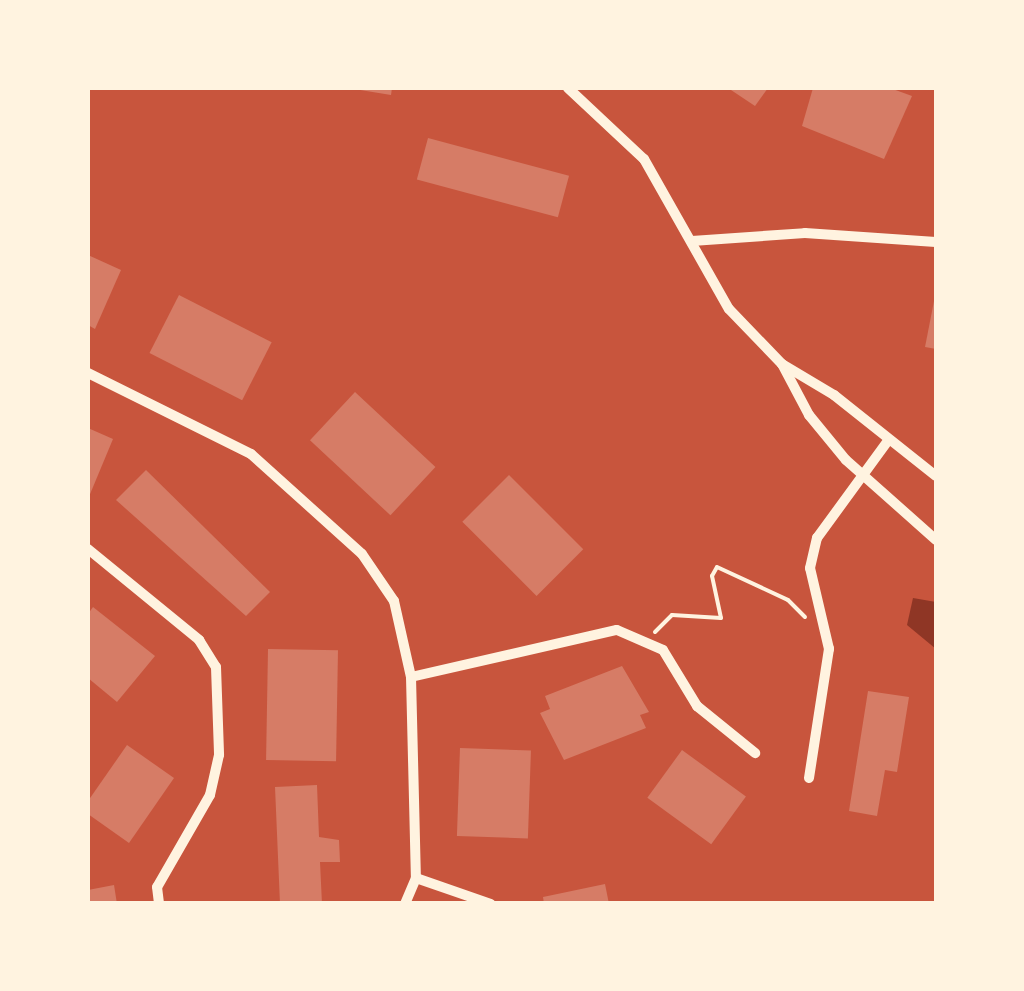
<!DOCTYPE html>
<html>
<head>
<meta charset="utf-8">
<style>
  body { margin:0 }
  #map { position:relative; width:1024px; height:991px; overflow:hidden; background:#c8553d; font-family:Overpass,sans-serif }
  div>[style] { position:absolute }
  .water>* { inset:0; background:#8f3625 }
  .building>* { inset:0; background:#d67c66; transform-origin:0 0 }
  .path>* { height:4px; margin:-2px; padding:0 2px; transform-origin:2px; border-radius:2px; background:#fff3e0 }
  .minor>* { height:10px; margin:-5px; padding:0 5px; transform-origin:5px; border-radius:5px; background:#fff3e0 }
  span { translate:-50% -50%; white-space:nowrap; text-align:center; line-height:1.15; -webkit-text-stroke:8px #fff3e0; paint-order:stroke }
  .frame { position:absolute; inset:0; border:90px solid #fff3e0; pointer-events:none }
</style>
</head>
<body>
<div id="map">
  <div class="water">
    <div style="clip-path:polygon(913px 598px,936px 602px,936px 649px,907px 625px)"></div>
  </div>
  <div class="building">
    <div style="clip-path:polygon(348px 88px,392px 88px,391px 95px)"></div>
    <div style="clip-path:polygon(728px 88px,768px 88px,755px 106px)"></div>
    <div style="clip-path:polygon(813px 88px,890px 88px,912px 96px,884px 159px,802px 126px)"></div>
    <div style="left:428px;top:138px;width:146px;height:43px;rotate:15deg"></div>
    <div style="clip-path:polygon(88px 255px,121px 270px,95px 329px,88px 325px)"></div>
    <div style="left:179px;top:295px;width:104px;height:65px;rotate:27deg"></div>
    <div style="clip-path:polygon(935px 296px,936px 296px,936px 349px,925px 347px)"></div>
    <div style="left:355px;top:392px;width:110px;height:66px;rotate:43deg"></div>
    <div style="clip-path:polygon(88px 428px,113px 439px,88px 499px)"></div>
    <div style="clip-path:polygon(146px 470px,270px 592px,246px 616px,116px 500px)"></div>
    <div style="left:509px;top:475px;width:105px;height:66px;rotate:45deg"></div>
    <div style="clip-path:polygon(93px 607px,155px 656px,117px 702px,88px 678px,88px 614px)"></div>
    <div style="left:268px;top:649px;width:70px;height:111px;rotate:1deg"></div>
    <div style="clip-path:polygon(622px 666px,649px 712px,640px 715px,646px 728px,564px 760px,540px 713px,550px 709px,545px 696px)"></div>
    <div style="clip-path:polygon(868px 691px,909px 697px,897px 772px,885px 770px,877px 816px,849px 811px)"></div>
    <div style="clip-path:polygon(127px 745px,174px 778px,129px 843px,88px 814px,88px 801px)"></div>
    <div style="left:460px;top:748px;width:71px;height:88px;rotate:2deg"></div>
    <div style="left:682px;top:750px;width:79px;height:59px;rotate:36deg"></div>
    <div style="clip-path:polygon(317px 785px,319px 837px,339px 840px,340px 862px,320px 862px,322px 904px,280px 904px,275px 787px)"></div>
    <div style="clip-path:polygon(605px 884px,609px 904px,544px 904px,543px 897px)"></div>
    <div style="clip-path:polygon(114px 885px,117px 904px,88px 904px,88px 890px)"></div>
  </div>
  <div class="path">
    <div style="left:655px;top:632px;width:24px;rotate:-45deg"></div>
    <div style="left:672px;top:615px;width:49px;rotate:3.5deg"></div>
    <div style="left:721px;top:618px;width:43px;rotate:-102.1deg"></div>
    <div style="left:712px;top:576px;width:10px;rotate:-61deg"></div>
    <div style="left:717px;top:567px;width:78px;rotate:24.9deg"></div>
    <div style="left:788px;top:600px;width:24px;rotate:45deg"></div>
  </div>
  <div class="minor">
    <div style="left:568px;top:88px;width:104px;rotate:43.1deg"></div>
    <div style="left:644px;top:159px;width:172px;rotate:60.5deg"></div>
    <div style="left:729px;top:309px;width:76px;rotate:46.1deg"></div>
    <div style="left:782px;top:364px;width:61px;rotate:30.8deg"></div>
    <div style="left:834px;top:395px;width:130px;rotate:38.5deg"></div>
    <div style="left:692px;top:241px;width:113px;rotate:-4deg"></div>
    <div style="left:805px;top:233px;width:131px;rotate:3.9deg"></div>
    <div style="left:782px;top:364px;width:58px;rotate:62.1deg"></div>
    <div style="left:809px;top:415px;width:58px;rotate:50.6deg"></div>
    <div style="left:846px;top:460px;width:120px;rotate:41.6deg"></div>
    <div style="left:88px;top:373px;width:182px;rotate:26.4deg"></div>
    <div style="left:251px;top:454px;width:149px;rotate:42deg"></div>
    <div style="left:362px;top:554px;width:57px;rotate:55.8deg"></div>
    <div style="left:394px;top:601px;width:78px;rotate:77.4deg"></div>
    <div style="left:411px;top:677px;width:201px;rotate:88.6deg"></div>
    <div style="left:416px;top:878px;width:28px;rotate:113deg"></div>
    <div style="left:88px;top:549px;width:144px;rotate:39.3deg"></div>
    <div style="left:199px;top:640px;width:32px;rotate:58deg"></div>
    <div style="left:216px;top:667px;width:88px;rotate:88deg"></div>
    <div style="left:219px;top:755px;width:41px;rotate:102.7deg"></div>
    <div style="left:210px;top:795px;width:106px;rotate:119.9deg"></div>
    <div style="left:157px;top:887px;width:17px;rotate:83deg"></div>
    <div style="left:411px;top:677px;width:211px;rotate:-12.9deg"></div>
    <div style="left:617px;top:630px;width:50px;rotate:23.5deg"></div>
    <div style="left:663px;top:650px;width:66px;rotate:58.7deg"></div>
    <div style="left:697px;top:706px;width:75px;rotate:39deg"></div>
    <div style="left:809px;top:778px;width:131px;rotate:-81.2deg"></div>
    <div style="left:829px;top:649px;width:83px;rotate:-103.2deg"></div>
    <div style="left:810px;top:568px;width:31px;rotate:-77deg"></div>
    <div style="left:817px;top:538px;width:119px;rotate:-53.9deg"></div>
    <div style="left:416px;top:878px;width:79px;rotate:19.1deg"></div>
  </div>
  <div class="frame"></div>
</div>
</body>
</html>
